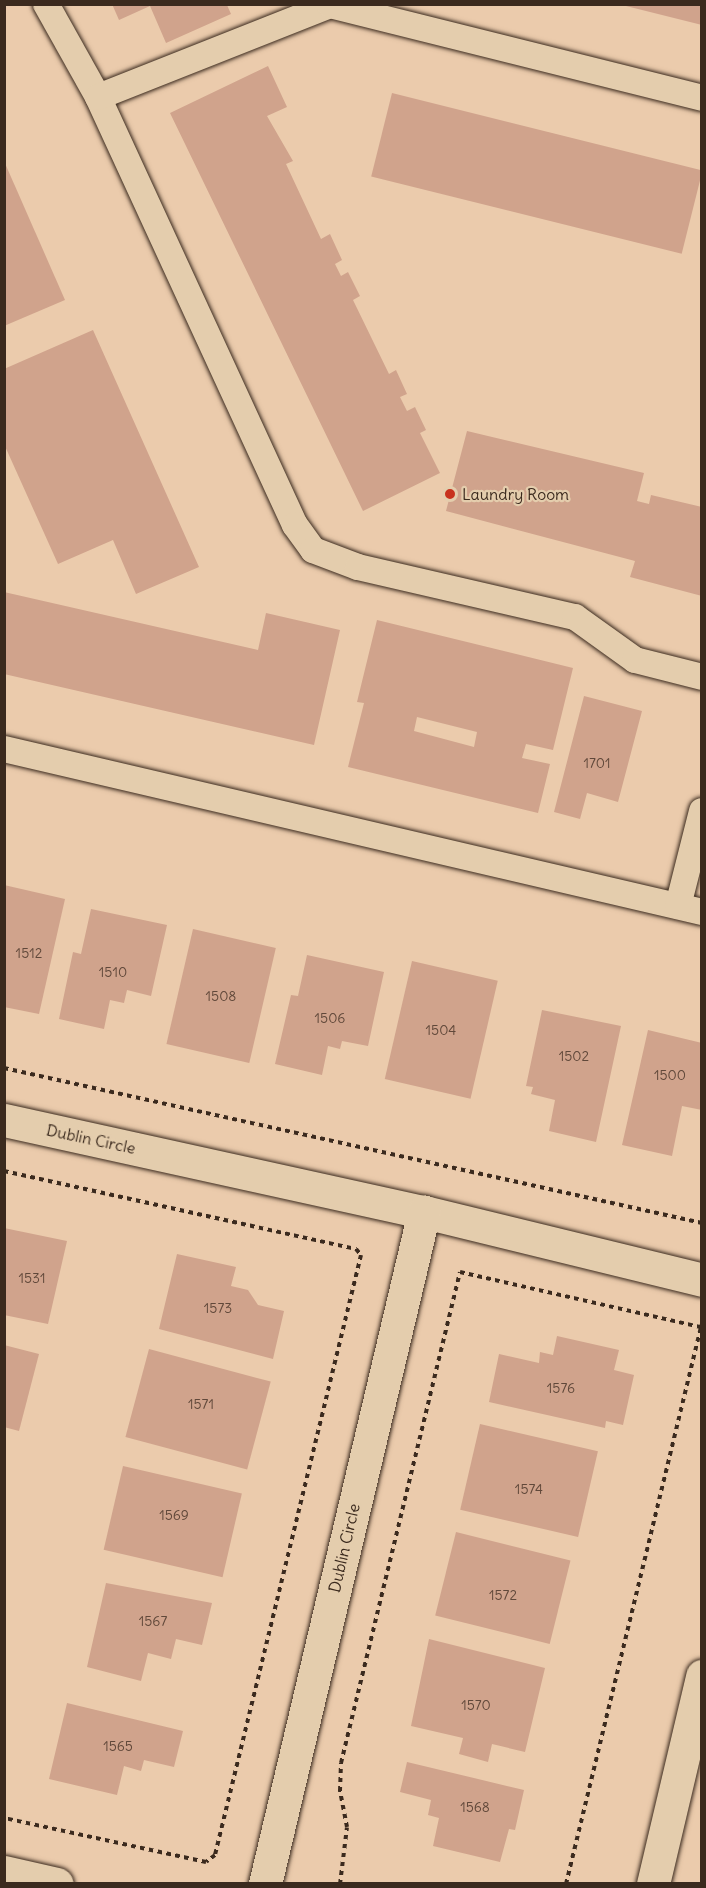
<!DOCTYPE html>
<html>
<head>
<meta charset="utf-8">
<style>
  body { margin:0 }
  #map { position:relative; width:706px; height:1888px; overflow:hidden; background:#ebcbac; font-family:Delius,sans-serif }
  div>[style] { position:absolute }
  .building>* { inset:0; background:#d0a38c; transform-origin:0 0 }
  .path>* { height:4px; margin-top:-2px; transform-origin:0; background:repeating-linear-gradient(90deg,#3b2a1e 0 4.5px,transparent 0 9px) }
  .roads { filter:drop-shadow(0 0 2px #3b2a1e) drop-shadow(0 0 2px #3b2a1e) }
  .lane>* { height:26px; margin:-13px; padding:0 13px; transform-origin:13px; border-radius:13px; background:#e4cdad }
  .street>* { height:33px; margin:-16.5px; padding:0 16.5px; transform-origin:16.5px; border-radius:16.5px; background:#e4cdad }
  .secondary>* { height:33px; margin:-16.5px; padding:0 16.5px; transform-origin:16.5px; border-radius:16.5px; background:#e4cdad }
  .dots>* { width:16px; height:16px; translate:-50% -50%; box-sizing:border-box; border:3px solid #e4cdad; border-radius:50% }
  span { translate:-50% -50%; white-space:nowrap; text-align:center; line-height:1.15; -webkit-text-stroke:4.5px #e4cdad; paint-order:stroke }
  .number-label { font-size:14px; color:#60483a }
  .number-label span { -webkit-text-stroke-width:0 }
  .poi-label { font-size:16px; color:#3b2a1e }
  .left { translate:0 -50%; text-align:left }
  .street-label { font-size:16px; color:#3b2a1e }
  .frame { position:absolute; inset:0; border:6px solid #3b2a1e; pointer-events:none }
</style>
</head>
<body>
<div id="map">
  <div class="building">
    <div style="clip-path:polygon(112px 4px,227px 5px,231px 14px,166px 43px,150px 6px,119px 20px)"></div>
    <div style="clip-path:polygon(622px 4px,702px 4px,702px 25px,622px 5px)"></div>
    <div style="clip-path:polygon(268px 66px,287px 107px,267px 116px,293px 161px,286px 164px,321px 239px,330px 234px,342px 260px,335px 264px,341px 276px,348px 272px,360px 296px,353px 300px,389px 374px,396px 370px,407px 394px,400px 397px,407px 411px,415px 407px,426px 430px,420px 433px,440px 473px,363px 511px,170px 113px)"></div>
    <div style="left:392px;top:93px;width:320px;height:86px;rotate:14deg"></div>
    <div style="clip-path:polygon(4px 161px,65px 300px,4px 326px)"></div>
    <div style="clip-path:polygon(93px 330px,199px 567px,136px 594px,113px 540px,58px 564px,4px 444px,4px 369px)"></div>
    <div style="clip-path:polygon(467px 431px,644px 473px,637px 501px,649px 504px,651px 495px,702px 507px,702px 596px,630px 577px,635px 561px,446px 511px)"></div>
    <div style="clip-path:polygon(4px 592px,258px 650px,266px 613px,340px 630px,314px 745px,4px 674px)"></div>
    <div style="clip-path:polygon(evenodd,377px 620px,573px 668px,553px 750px,526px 744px,522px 758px,550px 764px,538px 813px,348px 767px,364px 703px,357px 702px,377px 620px,417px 717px,477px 732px,474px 747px,414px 731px,417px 717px)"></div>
    <div style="clip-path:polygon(584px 696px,642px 711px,618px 802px,587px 793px,580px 819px,554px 812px)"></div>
    <div style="clip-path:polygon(4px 885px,65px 899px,39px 1014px,4px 1007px)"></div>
    <div style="clip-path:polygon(91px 909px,167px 925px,151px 996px,127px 990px,124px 1003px,110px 1000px,104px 1029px,59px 1019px,73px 952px,81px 954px)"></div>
    <div style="left:193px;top:929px;width:85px;height:118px;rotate:13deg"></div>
    <div style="clip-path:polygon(307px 955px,384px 972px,368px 1046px,342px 1041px,340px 1049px,328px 1046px,322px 1075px,275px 1064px,291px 995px,298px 996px)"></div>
    <div style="left:412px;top:961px;width:88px;height:121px;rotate:13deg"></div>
    <div style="clip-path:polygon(542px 1010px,621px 1026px,596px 1142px,549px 1131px,555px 1100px,531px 1094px,533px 1087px,526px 1086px)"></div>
    <div style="clip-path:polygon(648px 1030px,702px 1043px,702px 1110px,682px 1106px,672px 1156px,622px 1145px)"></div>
    <div style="clip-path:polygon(4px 1228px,67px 1241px,48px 1324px,4px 1315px)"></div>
    <div style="clip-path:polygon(177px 1254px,236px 1267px,231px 1286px,248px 1290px,258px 1305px,284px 1311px,273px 1359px,159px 1329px)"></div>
    <div style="clip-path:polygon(557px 1336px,619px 1350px,614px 1370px,634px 1375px,623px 1425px,606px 1421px,605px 1428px,489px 1402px,499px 1354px,539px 1363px,540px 1352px,553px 1355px)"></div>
    <div style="clip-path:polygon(4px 1345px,39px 1354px,19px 1431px,4px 1427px)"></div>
    <div style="left:149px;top:1349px;width:126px;height:91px;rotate:15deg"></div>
    <div style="left:480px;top:1424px;width:121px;height:88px;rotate:13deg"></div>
    <div style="left:123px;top:1466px;width:122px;height:86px;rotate:13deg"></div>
    <div style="left:456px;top:1532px;width:118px;height:86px;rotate:14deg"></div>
    <div style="clip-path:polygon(106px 1583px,212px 1603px,202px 1645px,176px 1639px,171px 1659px,148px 1653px,141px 1681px,87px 1667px)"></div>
    <div style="clip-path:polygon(429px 1639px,545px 1668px,525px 1752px,492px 1744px,488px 1762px,459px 1754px,463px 1738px,411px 1726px)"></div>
    <div style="clip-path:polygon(67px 1703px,183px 1731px,174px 1767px,144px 1760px,141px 1771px,124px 1766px,117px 1795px,49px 1779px)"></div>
    <div style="clip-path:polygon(407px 1762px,524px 1790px,515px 1830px,509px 1829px,500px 1862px,433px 1846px,439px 1818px,428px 1815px,431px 1800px,400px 1792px)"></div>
  </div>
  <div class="path">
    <div style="left:4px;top:1068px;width:715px;rotate:12.52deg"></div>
    <div style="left:4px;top:1171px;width:361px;rotate:12.5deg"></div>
    <div style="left:356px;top:1249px;width:8px;rotate:50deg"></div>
    <div style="left:361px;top:1255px;width:618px;rotate:103.68deg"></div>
    <div style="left:215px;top:1855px;width:11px;rotate:142deg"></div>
    <div style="left:206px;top:1862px;width:207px;rotate:-167.7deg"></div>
    <div style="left:340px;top:1884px;width:57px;rotate:-83deg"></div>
    <div style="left:347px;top:1827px;width:37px;rotate:-101deg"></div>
    <div style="left:340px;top:1791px;width:28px;rotate:-88deg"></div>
    <div style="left:341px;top:1763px;width:505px;rotate:-76.38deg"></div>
    <div style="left:460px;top:1272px;width:247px;rotate:12.9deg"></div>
    <div style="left:701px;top:1327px;width:3px;rotate:-72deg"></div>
    <div style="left:566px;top:1884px;width:573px;rotate:-76.38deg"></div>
  </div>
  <div class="roads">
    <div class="lane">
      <div style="left:46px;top:4px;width:107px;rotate:60.8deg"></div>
      <div style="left:98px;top:97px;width:471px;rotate:65.3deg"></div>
      <div style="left:295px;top:525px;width:31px;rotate:54deg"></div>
      <div style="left:313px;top:550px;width:48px;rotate:20.7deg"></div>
      <div style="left:358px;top:567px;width:223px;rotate:13deg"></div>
      <div style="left:575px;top:617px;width:74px;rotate:35.6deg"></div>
      <div style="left:635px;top:660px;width:69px;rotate:14.2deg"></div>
      <div style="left:98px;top:97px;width:250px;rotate:-21.6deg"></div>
      <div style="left:330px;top:5px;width:383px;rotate:14deg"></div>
      <div style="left:4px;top:749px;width:717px;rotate:13.14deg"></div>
      <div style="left:678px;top:906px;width:98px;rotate:-75.8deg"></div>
    </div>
    <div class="street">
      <div style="left:4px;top:1120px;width:430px;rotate:12.4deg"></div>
      <div style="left:424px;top:1212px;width:286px;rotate:13.7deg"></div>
      <div style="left:4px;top:1872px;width:54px;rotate:12.8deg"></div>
      <div style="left:265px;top:1884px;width:691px;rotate:-76.69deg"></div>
    </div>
    <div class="secondary">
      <div style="left:653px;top:1884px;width:214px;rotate:-76.7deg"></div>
    </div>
  </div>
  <div class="dots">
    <div style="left:450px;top:494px;background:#c8321e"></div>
  </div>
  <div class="number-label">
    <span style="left:597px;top:763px">1701</span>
    <span style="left:29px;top:953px">1512</span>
    <span style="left:113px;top:972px">1510</span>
    <span style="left:221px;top:996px">1508</span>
    <span style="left:330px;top:1018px">1506</span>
    <span style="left:441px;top:1030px">1504</span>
    <span style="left:574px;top:1056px">1502</span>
    <span style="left:670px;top:1075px">1500</span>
    <span style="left:32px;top:1278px">1531</span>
    <span style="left:218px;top:1308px">1573</span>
    <span style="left:561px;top:1388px">1576</span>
    <span style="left:201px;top:1404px">1571</span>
    <span style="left:529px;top:1489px">1574</span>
    <span style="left:174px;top:1515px">1569</span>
    <span style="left:503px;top:1595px">1572</span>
    <span style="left:153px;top:1621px">1567</span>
    <span style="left:476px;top:1705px">1570</span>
    <span style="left:118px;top:1746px">1565</span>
    <span style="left:475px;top:1807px">1568</span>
  </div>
  <div class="poi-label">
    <span class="left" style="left:462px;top:494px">Laundry Room</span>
  </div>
  <div class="street-label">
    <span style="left:91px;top:1139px;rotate:12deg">Dublin Circle</span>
    <span style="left:344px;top:1548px;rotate:-77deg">Dublin Circle</span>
  </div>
  <div class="frame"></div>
</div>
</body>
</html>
